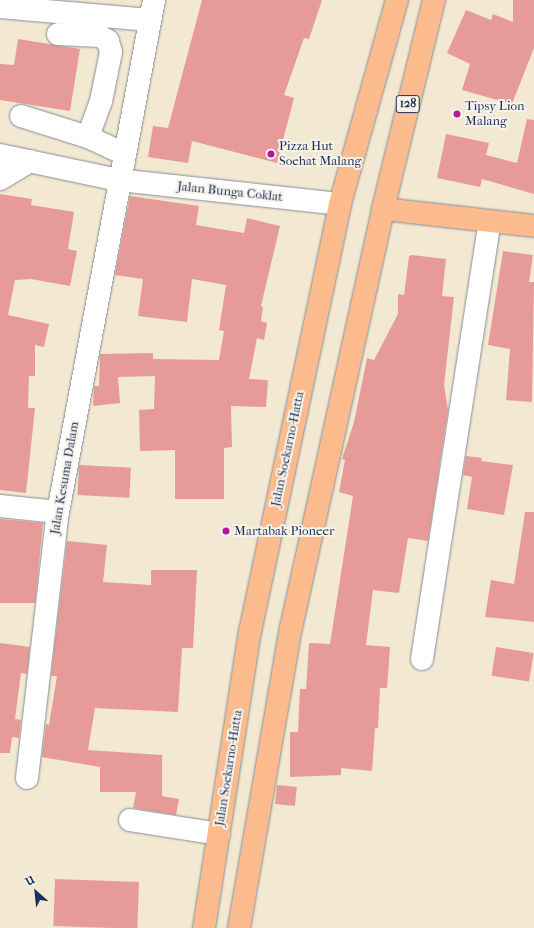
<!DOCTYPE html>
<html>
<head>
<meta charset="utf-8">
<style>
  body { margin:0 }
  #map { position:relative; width:534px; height:928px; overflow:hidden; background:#f3e8d2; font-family:"IM FELL French Canon",serif }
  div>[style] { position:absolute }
  .building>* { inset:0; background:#e79b99; transform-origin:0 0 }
  .roads { filter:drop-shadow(0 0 1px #878c98) drop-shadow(0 0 1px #878c98) }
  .minor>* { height:22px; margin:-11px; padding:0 11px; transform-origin:11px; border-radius:11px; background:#fff }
  .major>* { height:22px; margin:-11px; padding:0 11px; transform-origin:11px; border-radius:11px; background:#fbbb8d }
  .dots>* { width:11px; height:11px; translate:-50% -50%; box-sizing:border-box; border:2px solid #f7f3e8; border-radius:50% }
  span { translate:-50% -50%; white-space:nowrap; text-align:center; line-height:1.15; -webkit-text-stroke:4px #f7f3e8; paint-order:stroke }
  .shield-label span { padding:1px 3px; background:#f7f3e8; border:1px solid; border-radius:3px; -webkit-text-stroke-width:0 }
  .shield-label { font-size:12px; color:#1b2f5e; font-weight:700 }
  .poi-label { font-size:13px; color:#1b2f5e }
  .left { translate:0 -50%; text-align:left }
  .street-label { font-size:13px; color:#1b2f5e }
  .north { position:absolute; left:16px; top:872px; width:40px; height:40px; -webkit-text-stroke:3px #f7f3e8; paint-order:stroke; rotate:333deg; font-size:11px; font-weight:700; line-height:16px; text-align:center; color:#1b2f5e }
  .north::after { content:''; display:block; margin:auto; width:14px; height:18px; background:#1b2f5e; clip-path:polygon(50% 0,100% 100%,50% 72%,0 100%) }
</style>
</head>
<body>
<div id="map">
  <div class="building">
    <div style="clip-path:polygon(202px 0,322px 0,309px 39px,304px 38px,284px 95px,294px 98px,277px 163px,192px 141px,188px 163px,148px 157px,153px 126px,168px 128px)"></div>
    <div style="clip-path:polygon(513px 0,534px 0,534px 48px,512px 104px,462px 90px,470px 64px,447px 53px,466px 10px,491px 20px,493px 14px,513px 22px)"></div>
    <div style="clip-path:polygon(18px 39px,80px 49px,70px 111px,0 100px,0 64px,14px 65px)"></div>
    <div style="clip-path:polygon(527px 119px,534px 120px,534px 194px,482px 179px,480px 187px,437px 178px,446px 134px,489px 143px,486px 155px,517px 163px)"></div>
    <div style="clip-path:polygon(0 194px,32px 199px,31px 205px,74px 212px,68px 249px,77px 251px,70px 286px,31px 279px,15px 280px,8px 315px,49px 324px,44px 347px,35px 345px,35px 376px,29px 376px,28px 408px,35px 408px,26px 493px,0 490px)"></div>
    <div style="clip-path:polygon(130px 196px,199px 206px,196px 225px,244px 233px,247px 218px,280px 226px,261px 306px,263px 307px,261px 321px,267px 323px,264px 340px,257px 338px,249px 379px,268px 380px,266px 407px,231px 406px,232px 447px,224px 448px,224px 499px,175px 499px,175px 450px,140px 451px,139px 410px,154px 409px,155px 376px,118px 377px,120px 403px,93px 406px,94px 386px,99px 386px,100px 354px,153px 353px,153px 359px,219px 360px,224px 331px,219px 330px,226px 285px,192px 279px,187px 322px,138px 316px,143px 279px,115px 275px)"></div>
    <div style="clip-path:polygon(503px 251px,533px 255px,529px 282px,534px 282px,532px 402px,506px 400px,510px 349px,488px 345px)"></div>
    <div style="clip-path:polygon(412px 255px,446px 259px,442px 296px,454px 297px,444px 385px,448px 410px,428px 541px,408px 538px,399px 593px,373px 590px,366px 645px,390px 647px,387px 688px,380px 688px,378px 728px,375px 728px,372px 771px,341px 768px,341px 775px,290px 777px,290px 732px,298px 732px,300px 689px,306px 689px,309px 643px,330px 644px,353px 496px,339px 492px,345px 460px,342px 459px,354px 422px,367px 358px,374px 360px,398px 314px,398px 294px,404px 295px,409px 256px)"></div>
    <div style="clip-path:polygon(466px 456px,482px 458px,481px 461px,513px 465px,504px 515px,467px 509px,472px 477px,463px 475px)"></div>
    <div style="left:79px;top:465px;width:52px;height:30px;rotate:3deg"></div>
    <div style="clip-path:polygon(525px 512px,534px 512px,534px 622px,485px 617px,491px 580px,514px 584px)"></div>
    <div style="clip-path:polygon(0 519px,43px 523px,35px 603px,0 603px)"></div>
    <div style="clip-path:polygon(67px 541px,107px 545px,103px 582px,151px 585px,151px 570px,197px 570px,193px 648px,182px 648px,178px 712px,95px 708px,88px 750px,162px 755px,162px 796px,179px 799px,176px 815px,133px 808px,136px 792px,100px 792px,100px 767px,42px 757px,46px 724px,49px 725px,57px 676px,51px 676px)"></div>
    <div style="clip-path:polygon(0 643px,30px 647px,27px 674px,21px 673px,15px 719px,21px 720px,19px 738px,12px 737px,10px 753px,0 753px)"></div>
    <div style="left:496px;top:647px;width:38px;height:29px;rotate:9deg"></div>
    <div style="left:277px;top:785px;width:20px;height:19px;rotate:6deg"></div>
    <div style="left:55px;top:879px;width:84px;height:47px;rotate:2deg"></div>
  </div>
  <div class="roads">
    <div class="minor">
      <div style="left:0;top:7px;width:150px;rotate:5deg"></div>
      <div style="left:58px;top:34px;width:42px;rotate:2.7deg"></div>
      <div style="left:100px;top:36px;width:9px;rotate:32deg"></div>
      <div style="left:108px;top:41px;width:11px;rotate:75deg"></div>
      <div style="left:111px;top:52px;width:50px;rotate:101.5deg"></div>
      <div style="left:101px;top:101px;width:38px;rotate:110deg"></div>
      <div style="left:88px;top:137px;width:40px;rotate:25deg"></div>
      <div style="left:21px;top:116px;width:70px;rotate:17.4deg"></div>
      <div style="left:0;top:155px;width:122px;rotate:11.9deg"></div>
      <div style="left:119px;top:180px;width:222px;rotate:6.2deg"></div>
      <div style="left:0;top:179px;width:35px;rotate:-31deg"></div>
      <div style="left:0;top:506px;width:58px;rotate:5.9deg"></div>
      <div style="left:422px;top:659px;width:442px;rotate:-81.2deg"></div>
      <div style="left:27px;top:778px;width:268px;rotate:-83.4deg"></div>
      <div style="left:58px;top:512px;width:521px;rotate:-79.38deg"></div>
      <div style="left:130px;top:820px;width:90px;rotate:8.9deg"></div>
    </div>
    <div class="major">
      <div style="left:383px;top:209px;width:152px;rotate:6.4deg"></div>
      <div style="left:204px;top:928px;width:300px;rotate:-81.2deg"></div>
      <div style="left:250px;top:632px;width:437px;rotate:-78.1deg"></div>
      <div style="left:340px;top:204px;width:212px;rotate:-74.4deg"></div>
      <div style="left:239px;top:928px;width:304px;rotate:-80.2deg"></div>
      <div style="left:291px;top:628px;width:429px;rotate:-77.6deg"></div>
      <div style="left:383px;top:209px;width:215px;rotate:-76.3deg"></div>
    </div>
  </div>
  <div class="dots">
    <div style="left:457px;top:114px;background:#b5179e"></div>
    <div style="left:271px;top:154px;background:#b5179e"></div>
    <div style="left:226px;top:531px;background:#b5179e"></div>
  </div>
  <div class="shield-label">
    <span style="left:408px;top:104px">128</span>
  </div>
  <div class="poi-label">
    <span class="left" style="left:465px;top:114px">Tipsy Lion<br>Malang</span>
    <span class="left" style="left:279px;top:154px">Pizza Hut<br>Soehat Malang</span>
    <span class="left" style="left:234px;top:531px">Martabak Pioneer</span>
  </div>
  <div class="street-label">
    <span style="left:230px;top:192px;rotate:6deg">Jalan Bunga Coklat</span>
    <span style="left:288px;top:449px;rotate:-78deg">Jalan Soekarno-Hatta</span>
    <span style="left:65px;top:478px;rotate:-80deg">Jalan Kesuma Dalam</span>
    <span style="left:229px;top:768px;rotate:-81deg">Jalan Soekarno-Hatta</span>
  </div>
  <div class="north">U</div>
</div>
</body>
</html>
